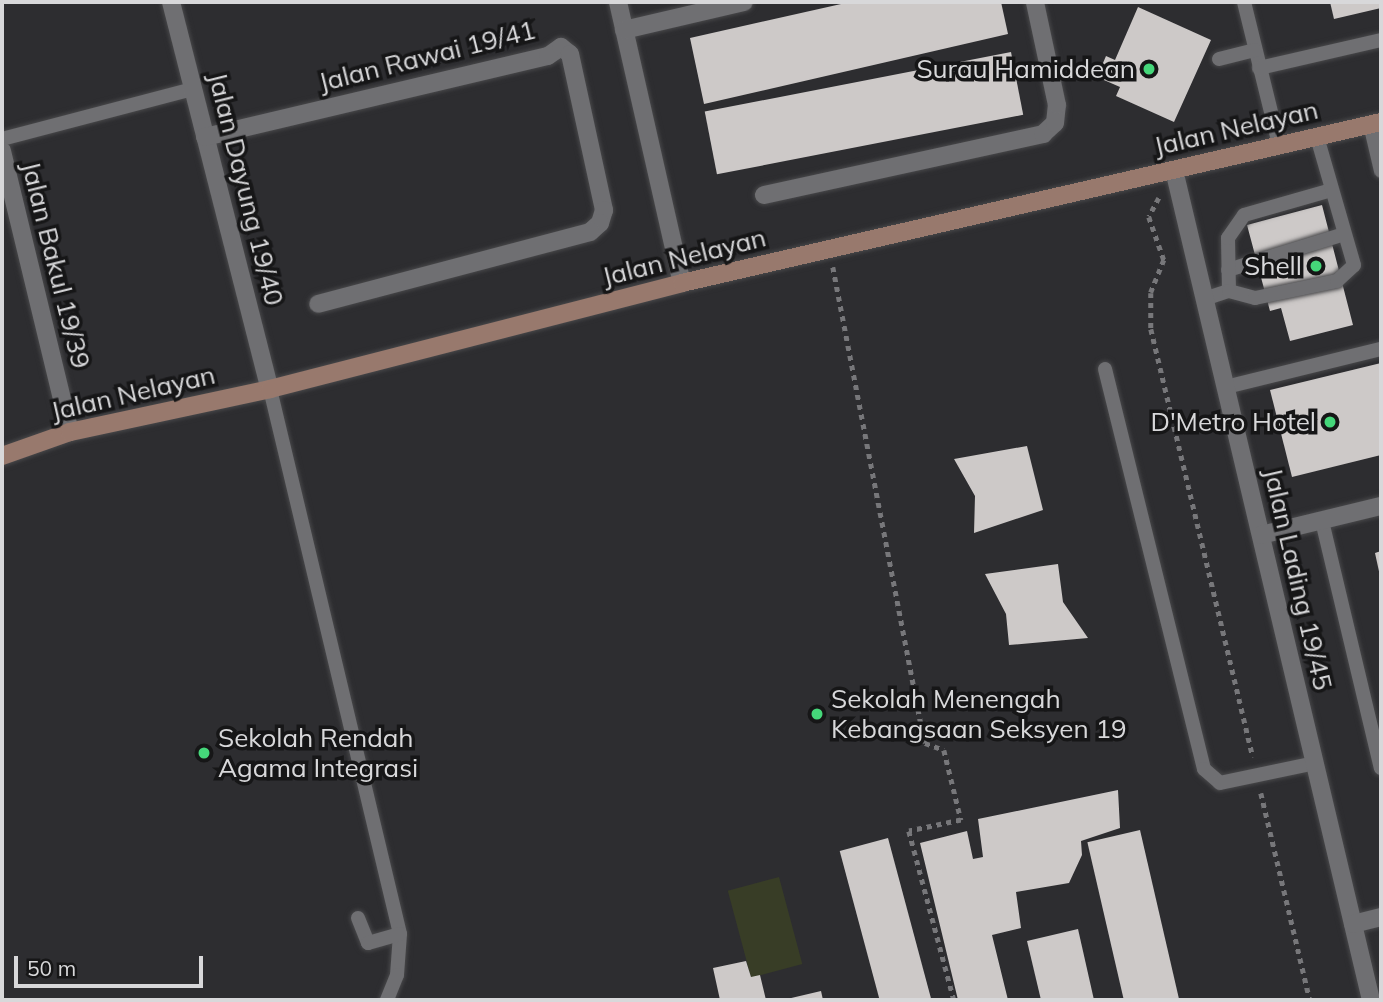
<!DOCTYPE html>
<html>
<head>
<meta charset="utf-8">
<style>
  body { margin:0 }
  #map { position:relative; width:1383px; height:1002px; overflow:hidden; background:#2d2d30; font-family:Mulish,sans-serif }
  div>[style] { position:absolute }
  .green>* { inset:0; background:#383d26; transform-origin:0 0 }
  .building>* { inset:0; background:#cdc9c8; transform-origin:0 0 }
  .path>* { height:4.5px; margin-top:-2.25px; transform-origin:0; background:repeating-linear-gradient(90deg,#77777a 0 5px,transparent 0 10px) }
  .roads { filter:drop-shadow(0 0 2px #48484a) drop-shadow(0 0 2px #48484a) }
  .lane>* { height:14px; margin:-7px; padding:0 7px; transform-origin:7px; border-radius:7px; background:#6f6f72 }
  .street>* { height:18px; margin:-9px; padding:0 9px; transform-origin:9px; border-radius:9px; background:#6f6f72 }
  .secondary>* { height:18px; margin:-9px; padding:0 9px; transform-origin:9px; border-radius:9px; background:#98796d }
  .dots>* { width:19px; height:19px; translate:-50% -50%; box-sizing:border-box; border:4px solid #161617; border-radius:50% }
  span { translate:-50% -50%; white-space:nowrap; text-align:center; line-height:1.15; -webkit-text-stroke:7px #161617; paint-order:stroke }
  .street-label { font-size:26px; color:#d8d8da }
  .poi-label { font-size:26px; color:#d8d8da }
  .right { translate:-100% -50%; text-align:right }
  .left { translate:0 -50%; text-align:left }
  .frame { position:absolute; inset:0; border:4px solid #d8d8da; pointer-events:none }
  .scale { position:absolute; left:14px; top:956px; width:189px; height:32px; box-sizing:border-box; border:4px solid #d8d8da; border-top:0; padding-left:9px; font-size:21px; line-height:24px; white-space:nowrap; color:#d8d8da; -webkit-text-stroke:5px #161617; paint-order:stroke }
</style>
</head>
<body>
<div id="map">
  <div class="green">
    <div style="left:779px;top:877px;width:90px;height:53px;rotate:75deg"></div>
  </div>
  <div class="building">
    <div style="clip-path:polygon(850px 2px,1001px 2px,1008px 34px,704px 104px,690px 38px)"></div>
    <div style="clip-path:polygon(1330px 2px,1381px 2px,1381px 8px,1334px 19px)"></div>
    <div style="clip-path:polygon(1138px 7px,1211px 40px,1174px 122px,1116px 96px,1120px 87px,1097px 77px,1106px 56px,1115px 60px)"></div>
    <div style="left:1011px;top:52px;width:64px;height:312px;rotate:79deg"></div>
    <div style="clip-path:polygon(1322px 205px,1353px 325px,1290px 341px,1281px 308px,1270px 311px,1247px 225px)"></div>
    <div style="clip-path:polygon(1381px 363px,1381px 455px,1292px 477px,1270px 390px)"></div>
    <div style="clip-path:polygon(1027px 446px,1043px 510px,974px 533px,975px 496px,954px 459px)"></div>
    <div style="clip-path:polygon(1381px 551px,1381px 576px,1380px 576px,1375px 553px)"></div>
    <div style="clip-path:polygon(1058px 564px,1063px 602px,1088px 638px,1009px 645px,1006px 614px,985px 574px)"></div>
    <div style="clip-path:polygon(1118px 790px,1120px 828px,1081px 841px,1082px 855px,1069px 883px,1016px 892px,1021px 928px,992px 935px,1008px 1000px,958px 1000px,920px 843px,967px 831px,973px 859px,983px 857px,978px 819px)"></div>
    <div style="left:1140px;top:830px;width:175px;height:54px;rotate:77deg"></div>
    <div style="left:888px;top:838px;width:167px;height:50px;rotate:75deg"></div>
    <div style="clip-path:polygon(1078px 929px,1094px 1000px,1041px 1000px,1027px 941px)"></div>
    <div style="clip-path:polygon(746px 961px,751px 977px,760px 975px,766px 1000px,720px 1000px,713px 968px)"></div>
    <div style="clip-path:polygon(821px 991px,823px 1000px,787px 1000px,787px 999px)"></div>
  </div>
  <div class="path">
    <div style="left:1159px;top:198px;width:21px;rotate:118deg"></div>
    <div style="left:1149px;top:217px;width:46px;rotate:70.8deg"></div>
    <div style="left:1164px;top:260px;width:35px;rotate:112deg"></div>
    <div style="left:1151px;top:293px;width:36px;rotate:90deg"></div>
    <div style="left:1151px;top:329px;width:440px;rotate:76.6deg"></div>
    <div style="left:833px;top:267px;width:485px;rotate:79.1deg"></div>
    <div style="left:925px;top:743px;width:20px;rotate:20deg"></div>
    <div style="left:944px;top:750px;width:72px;rotate:76.3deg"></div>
    <div style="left:961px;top:820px;width:53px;rotate:168.1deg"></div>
    <div style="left:909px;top:831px;width:175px;rotate:75.1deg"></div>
    <div style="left:1261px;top:793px;width:213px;rotate:76.7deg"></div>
  </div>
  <div class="roads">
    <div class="lane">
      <div style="left:1244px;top:2px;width:147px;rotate:76.2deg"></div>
      <div style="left:1219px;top:59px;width:37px;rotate:-14deg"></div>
      <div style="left:1259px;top:68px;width:125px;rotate:-12.9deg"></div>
      <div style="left:1370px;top:124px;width:48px;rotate:76.8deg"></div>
      <div style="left:2px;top:139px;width:197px;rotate:-14.7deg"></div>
      <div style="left:1228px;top:270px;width:121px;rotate:-17.2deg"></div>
      <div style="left:1229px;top:291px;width:53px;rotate:-91.1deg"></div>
      <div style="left:1228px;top:238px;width:28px;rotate:-55deg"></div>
      <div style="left:1244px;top:215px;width:91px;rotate:-15.9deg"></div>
      <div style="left:1204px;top:299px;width:26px;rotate:-18deg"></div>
      <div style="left:1229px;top:291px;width:27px;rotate:15deg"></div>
      <div style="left:1255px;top:298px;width:84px;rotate:-11.7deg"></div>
      <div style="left:1337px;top:281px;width:23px;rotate:-43deg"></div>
      <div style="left:1354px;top:265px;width:133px;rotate:-106.1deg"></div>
      <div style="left:1105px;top:369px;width:412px;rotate:76.1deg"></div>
      <div style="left:1204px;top:769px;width:21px;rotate:41deg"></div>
      <div style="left:1220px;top:783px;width:97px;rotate:-11.9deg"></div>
      <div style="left:1226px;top:387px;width:160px;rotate:-13.8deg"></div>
      <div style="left:270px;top:389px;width:560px;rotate:76.58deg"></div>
      <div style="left:400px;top:934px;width:41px;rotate:94.2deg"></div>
      <div style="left:397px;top:975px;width:27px;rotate:112deg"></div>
      <div style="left:1322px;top:521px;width:254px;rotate:76.6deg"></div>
      <div style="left:358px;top:918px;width:27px;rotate:68deg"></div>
      <div style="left:368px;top:943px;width:33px;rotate:-16deg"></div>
    </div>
    <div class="street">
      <div style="left:171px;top:2px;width:399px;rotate:75.7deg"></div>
      <div style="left:618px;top:2px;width:288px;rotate:77.2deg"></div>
      <div style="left:624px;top:30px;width:123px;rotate:-13.1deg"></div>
      <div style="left:205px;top:137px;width:352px;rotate:-13.3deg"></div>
      <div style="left:548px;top:56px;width:16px;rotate:-35deg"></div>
      <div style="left:561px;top:47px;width:11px;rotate:38deg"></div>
      <div style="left:570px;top:54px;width:160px;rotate:77.7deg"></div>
      <div style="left:604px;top:210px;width:14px;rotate:107deg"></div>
      <div style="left:600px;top:223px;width:13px;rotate:138deg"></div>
      <div style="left:590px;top:232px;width:281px;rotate:165.2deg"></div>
      <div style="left:2px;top:151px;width:289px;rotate:76.4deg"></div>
      <div style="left:1174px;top:170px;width:853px;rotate:76.65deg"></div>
      <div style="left:764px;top:195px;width:286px;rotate:-12.3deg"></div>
      <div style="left:1043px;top:134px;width:16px;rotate:-43deg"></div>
      <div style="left:1055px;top:123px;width:18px;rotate:-84deg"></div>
      <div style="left:1057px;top:105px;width:105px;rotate:-102.1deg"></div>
      <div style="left:1261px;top:535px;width:123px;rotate:-13.6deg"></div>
      <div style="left:1353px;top:924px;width:29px;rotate:-14deg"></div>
    </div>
    <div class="secondary">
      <div style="left:2px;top:456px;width:72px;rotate:-19.4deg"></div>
      <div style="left:70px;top:432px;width:205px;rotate:-12.1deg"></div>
      <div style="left:270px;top:389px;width:425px;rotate:-14.4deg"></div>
      <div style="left:682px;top:283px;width:717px;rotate:-12.97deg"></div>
    </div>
  </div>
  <div class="dots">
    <div style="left:1149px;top:69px;background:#45d77a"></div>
    <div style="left:1316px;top:266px;background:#45d77a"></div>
    <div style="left:1330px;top:422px;background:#45d77a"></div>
    <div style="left:817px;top:714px;background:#45d77a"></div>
    <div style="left:204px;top:753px;background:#45d77a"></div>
  </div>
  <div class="street-label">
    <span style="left:427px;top:56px;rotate:-14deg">Jalan Rawai 19/41</span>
    <span style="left:1236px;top:128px;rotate:-13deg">Jalan Nelayan</span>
    <span style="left:246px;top:189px;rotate:76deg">Jalan Dayung 19/40</span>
    <span style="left:684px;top:257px;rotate:-14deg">Jalan Nelayan</span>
    <span style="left:56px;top:265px;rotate:76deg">Jalan Bakul 19/39</span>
    <span style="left:133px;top:393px;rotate:-13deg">Jalan Nelayan</span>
    <span style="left:1298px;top:579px;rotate:77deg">Jalan Lading 19/45</span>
  </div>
  <div class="poi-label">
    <span class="right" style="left:1135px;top:69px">Surau Hamiddean</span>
    <span class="right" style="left:1302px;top:266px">Shell</span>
    <span class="right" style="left:1316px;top:422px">D'Metro Hotel</span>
    <span class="left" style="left:831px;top:714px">Sekolah Menengah<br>Kebangsaan Seksyen 19</span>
    <span class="left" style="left:218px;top:753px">Sekolah Rendah<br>Agama Integrasi</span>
  </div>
  <div class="frame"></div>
  <div class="scale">50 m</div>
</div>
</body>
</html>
